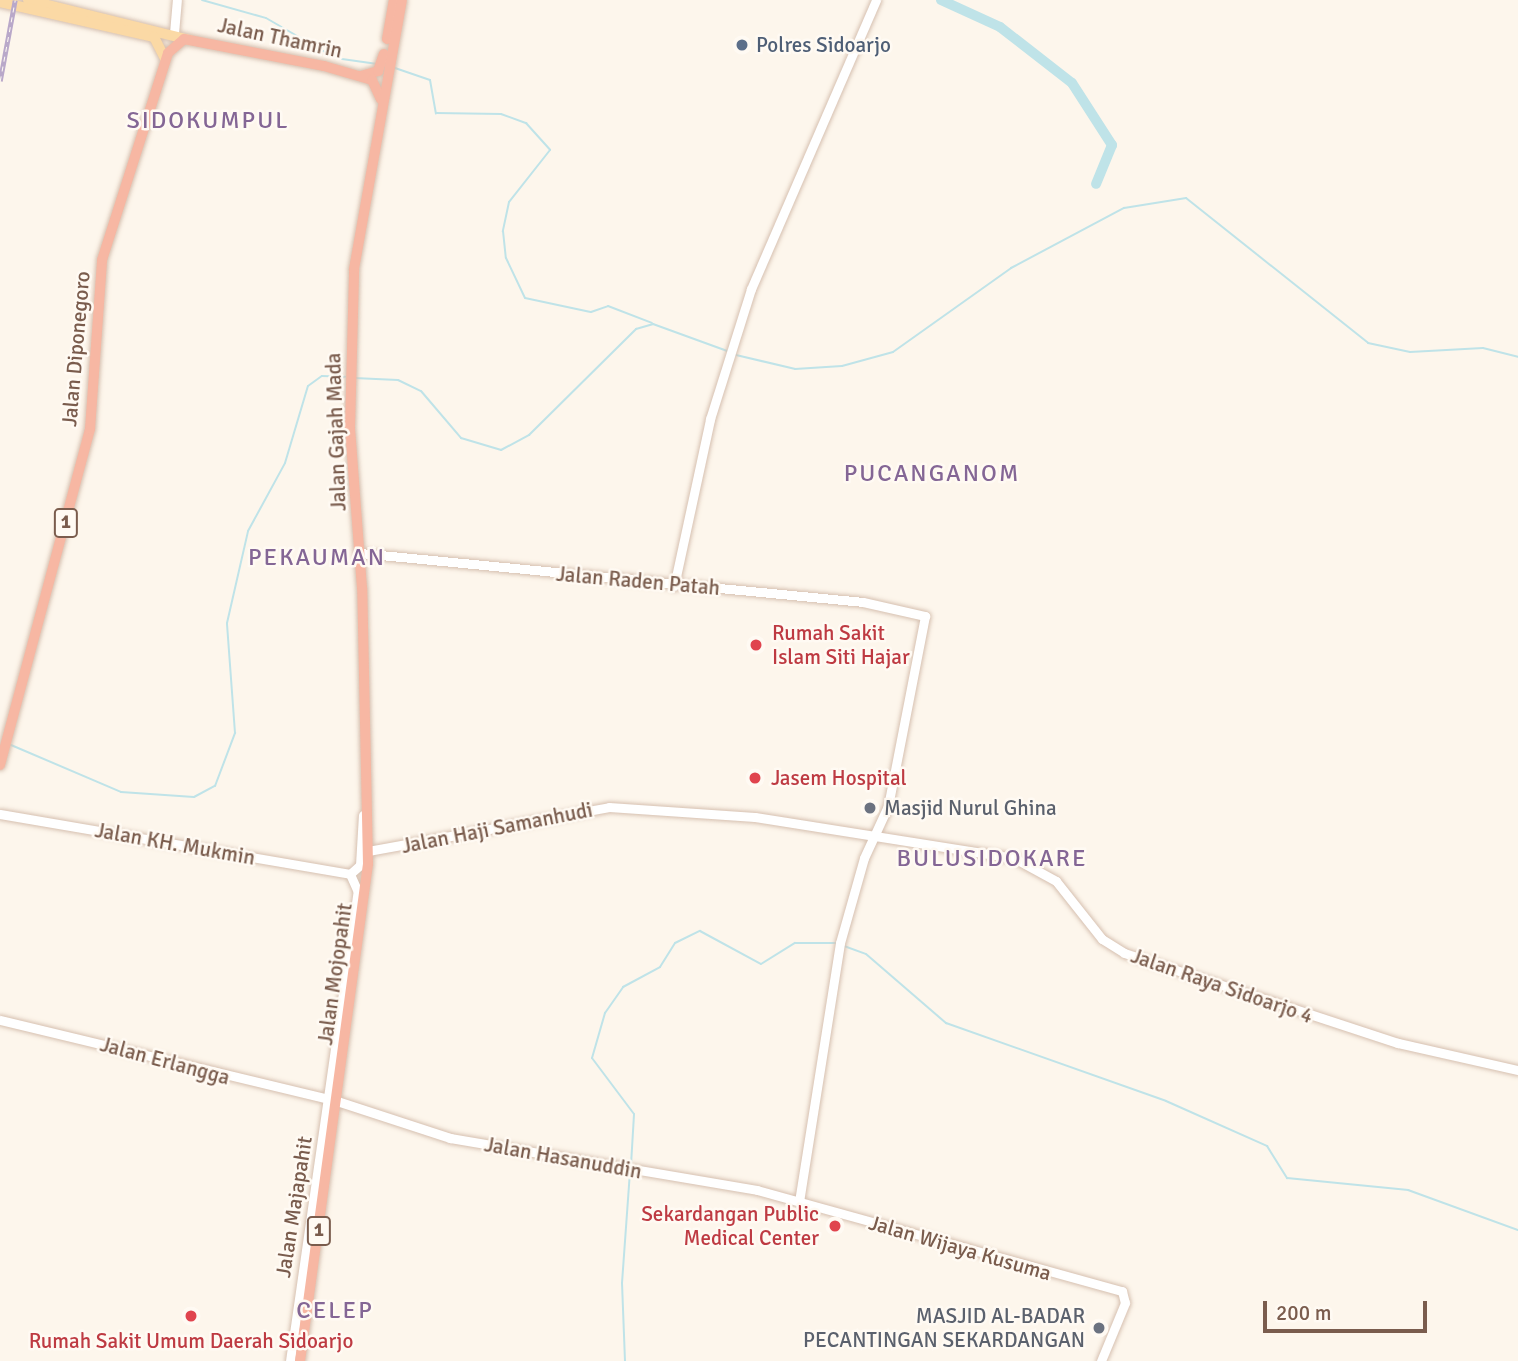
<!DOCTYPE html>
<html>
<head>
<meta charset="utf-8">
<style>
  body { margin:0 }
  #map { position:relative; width:1518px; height:1361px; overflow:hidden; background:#fdf6ec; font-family:Signika,sans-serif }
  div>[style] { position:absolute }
  .stream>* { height:2px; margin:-1px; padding:0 1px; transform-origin:1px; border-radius:1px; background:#bfe3e8 }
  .river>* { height:10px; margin:-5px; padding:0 5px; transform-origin:5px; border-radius:5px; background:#bfe3e8 }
  .roads { filter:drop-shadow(0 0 2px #d6c0b0) drop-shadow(0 0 2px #d6c0b0) }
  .secondary>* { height:9px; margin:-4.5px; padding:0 4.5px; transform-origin:4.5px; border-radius:4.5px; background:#fff }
  .primary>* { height:10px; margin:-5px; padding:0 5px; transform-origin:5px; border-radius:5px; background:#fbd9a5 }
  .highway>* { height:10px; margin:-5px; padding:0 5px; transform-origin:5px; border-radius:5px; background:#f7b7a3 }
  .rail>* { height:4.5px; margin-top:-2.25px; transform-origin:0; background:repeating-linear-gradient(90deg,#fffaf3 0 5px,#b9a8c9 0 10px); box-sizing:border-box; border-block:2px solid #b9a8c9 }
  .dots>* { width:19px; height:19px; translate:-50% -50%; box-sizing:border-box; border:4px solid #fffaf3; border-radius:50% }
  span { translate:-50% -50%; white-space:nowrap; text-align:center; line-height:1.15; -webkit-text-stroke:5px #fffaf3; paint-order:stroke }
  .shield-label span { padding:2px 5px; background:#fffaf3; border:2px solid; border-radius:5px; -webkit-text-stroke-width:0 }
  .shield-label { font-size:19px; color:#7a5c4d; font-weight:700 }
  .street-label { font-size:21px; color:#7a5c4d }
  .service-label { font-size:21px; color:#4e5e75 }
  .left { translate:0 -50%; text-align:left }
  .health-label { font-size:21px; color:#be3a42 }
  .right { translate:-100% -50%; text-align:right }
  .worship-label { font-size:21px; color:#5b616d }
  .quarter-label { font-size:24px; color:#846695; letter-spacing:2px }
  .scale { position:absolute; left:1263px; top:1301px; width:164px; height:32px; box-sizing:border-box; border:4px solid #7a5c4d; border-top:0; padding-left:9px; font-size:21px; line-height:24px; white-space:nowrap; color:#7a5c4d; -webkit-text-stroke:5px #fffaf3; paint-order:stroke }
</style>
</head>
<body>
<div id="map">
  <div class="stream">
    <div style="left:202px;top:0;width:66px;rotate:15.7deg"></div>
    <div style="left:266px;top:18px;width:68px;rotate:30deg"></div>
    <div style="left:342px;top:59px;width:34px;rotate:8deg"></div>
    <div style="left:395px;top:68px;width:37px;rotate:19deg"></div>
    <div style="left:430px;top:80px;width:34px;rotate:80deg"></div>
    <div style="left:436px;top:113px;width:65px;rotate:0.9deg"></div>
    <div style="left:501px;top:114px;width:27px;rotate:20deg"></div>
    <div style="left:526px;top:123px;width:36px;rotate:48deg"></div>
    <div style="left:550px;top:150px;width:66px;rotate:128.3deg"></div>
    <div style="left:509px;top:202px;width:30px;rotate:102deg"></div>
    <div style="left:503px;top:231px;width:27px;rotate:84deg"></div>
    <div style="left:506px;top:258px;width:44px;rotate:64.6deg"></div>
    <div style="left:525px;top:298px;width:67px;rotate:12deg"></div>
    <div style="left:591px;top:312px;width:18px;rotate:-19deg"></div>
    <div style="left:608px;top:306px;width:47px;rotate:21.1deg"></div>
    <div style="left:736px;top:355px;width:61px;rotate:13.3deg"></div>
    <div style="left:795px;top:369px;width:47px;rotate:-3.7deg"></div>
    <div style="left:842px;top:366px;width:53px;rotate:-15.4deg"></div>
    <div style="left:893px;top:352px;width:145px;rotate:-35.4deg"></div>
    <div style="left:1011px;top:268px;width:128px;rotate:-28deg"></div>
    <div style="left:1124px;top:208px;width:63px;rotate:-9.2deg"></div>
    <div style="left:1186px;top:198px;width:233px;rotate:38.5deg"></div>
    <div style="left:1368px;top:343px;width:43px;rotate:12.1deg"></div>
    <div style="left:1410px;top:352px;width:73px;rotate:-3.1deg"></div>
    <div style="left:1483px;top:348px;width:36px;rotate:14deg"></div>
    <div style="left:354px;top:378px;width:44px;rotate:2.6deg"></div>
    <div style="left:398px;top:380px;width:25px;rotate:26deg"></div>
    <div style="left:421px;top:391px;width:62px;rotate:49.6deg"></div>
    <div style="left:461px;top:438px;width:42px;rotate:16.7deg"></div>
    <div style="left:501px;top:450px;width:32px;rotate:-28deg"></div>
    <div style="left:529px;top:435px;width:151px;rotate:-44.7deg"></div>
    <div style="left:636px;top:329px;width:18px;rotate:-16deg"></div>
    <div style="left:653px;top:324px;width:79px;rotate:20deg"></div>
    <div style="left:11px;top:745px;width:120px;rotate:23.1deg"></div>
    <div style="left:121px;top:792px;width:73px;rotate:3.9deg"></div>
    <div style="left:194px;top:797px;width:24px;rotate:-28deg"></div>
    <div style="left:215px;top:786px;width:57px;rotate:-69.3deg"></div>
    <div style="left:235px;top:733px;width:110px;rotate:-94.2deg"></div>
    <div style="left:227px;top:623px;width:94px;rotate:-77.1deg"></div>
    <div style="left:248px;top:531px;width:77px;rotate:-61.4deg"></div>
    <div style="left:285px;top:463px;width:80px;rotate:-73.4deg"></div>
    <div style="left:308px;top:386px;width:17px;rotate:-36deg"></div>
    <div style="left:322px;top:376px;width:23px;rotate:2deg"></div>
    <div style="left:844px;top:946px;width:23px;rotate:20deg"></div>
    <div style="left:866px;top:954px;width:106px;rotate:40.8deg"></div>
    <div style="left:946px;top:1023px;width:233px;rotate:19.5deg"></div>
    <div style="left:1166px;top:1101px;width:111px;rotate:24deg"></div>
    <div style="left:1267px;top:1146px;width:38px;rotate:58deg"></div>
    <div style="left:1287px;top:1178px;width:122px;rotate:5.7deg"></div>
    <div style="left:1408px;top:1190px;width:117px;rotate:20deg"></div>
    <div style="left:631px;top:1165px;width:51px;rotate:-86.6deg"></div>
    <div style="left:634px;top:1114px;width:70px;rotate:-126.9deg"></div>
    <div style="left:592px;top:1058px;width:47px;rotate:-73.9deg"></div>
    <div style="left:605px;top:1013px;width:32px;rotate:-55deg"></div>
    <div style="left:623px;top:987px;width:42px;rotate:-28.4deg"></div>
    <div style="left:660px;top:967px;width:28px;rotate:-58deg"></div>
    <div style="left:675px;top:943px;width:28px;rotate:-26deg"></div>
    <div style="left:700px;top:931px;width:69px;rotate:28.4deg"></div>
    <div style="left:761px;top:964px;width:40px;rotate:-32deg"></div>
    <div style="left:795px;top:943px;width:40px"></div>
    <div style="left:625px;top:1361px;width:78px;rotate:-92.2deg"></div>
    <div style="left:622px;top:1283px;width:112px;rotate:-85.9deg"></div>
  </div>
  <div class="river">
    <div style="left:941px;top:0;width:65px;rotate:24.6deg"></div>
    <div style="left:1000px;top:27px;width:91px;rotate:37.9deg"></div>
    <div style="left:1072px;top:83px;width:74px;rotate:57.2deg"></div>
    <div style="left:1112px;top:145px;width:42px;rotate:112.3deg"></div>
  </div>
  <div class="roads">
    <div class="secondary">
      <div style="left:174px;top:33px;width:33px;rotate:-85deg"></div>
      <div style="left:360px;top:553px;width:505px;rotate:5.56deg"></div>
      <div style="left:863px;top:602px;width:64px;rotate:12.7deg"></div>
      <div style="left:925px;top:616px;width:194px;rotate:101deg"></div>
      <div style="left:888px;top:806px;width:57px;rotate:114.8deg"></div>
      <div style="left:864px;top:858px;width:88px;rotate:105.8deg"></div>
      <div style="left:840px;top:943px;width:261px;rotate:99deg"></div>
      <div style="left:674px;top:586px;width:171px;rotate:-77.8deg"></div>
      <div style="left:710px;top:419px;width:136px;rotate:-72.5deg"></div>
      <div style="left:751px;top:289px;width:315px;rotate:-66.6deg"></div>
      <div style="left:0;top:814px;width:355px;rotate:9.7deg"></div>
      <div style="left:368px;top:851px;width:245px;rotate:-10.3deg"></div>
      <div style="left:609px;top:807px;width:146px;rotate:3.9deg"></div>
      <div style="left:755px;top:817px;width:262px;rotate:9deg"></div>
      <div style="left:1014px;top:858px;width:48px;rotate:28.7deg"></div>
      <div style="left:1056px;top:881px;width:74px;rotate:51.6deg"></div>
      <div style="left:1102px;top:939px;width:26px;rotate:32deg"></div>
      <div style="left:1124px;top:953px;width:288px;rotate:18.2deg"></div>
      <div style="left:1398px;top:1043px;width:123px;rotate:12.7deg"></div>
      <div style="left:350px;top:874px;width:13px;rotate:-42deg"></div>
      <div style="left:360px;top:865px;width:50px;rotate:-86.6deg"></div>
      <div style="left:0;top:1020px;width:347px;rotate:13.5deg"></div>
      <div style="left:337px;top:1101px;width:119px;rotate:18.1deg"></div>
      <div style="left:450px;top:1138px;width:311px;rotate:9.6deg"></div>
      <div style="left:757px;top:1190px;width:379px;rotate:15.5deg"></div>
      <div style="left:1122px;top:1291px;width:12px;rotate:76deg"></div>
      <div style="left:1125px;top:1303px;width:63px;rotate:112.5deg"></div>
      <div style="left:290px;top:1361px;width:474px;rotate:-81.8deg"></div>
      <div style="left:358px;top:892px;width:20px;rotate:-114deg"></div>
    </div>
    <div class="primary">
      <div style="left:28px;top:0;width:167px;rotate:13.9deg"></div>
      <div style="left:0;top:2px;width:158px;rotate:12.8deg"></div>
      <div style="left:154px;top:37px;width:25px;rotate:63deg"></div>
    </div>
    <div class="highway">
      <div style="left:387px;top:39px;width:40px;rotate:-80deg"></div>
      <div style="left:361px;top:76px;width:18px;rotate:-16deg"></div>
      <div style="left:378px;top:71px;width:18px;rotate:-71deg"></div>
      <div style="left:0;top:765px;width:348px;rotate:-75deg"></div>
      <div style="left:90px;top:429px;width:169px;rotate:-85.9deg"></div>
      <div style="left:102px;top:260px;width:217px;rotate:-72.3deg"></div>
      <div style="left:168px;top:53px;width:21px;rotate:-41deg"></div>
      <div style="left:184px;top:39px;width:143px;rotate:10.9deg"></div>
      <div style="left:324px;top:66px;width:50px;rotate:16.3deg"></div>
      <div style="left:372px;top:80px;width:21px;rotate:65deg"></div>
      <div style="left:300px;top:1361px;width:502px;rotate:-82.21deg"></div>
      <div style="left:368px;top:864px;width:276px;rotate:-91.2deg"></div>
      <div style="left:362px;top:588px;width:161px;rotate:-94.3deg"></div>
      <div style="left:350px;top:427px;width:158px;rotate:-88.5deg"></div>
      <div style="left:354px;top:269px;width:273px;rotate:-79.9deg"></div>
    </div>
  </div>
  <div class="rail">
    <div style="left:0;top:81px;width:82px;rotate:-79.5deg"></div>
  </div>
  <div class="dots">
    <div style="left:742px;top:45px;background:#5c6f8a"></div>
    <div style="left:756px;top:645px;background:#e0444e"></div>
    <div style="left:755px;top:778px;background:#e0444e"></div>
    <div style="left:870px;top:808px;background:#6b7280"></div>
    <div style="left:835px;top:1226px;background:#e0444e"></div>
    <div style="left:191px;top:1316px;background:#e0444e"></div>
    <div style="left:1099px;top:1328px;background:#6b7280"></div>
  </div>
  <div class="shield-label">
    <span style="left:66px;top:523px">1</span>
    <span style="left:319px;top:1231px">1</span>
  </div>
  <div class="street-label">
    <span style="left:280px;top:38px;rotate:12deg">Jalan Thamrin</span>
    <span style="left:76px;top:349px;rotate:-85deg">Jalan Diponegoro</span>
    <span style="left:336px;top:432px;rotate:-92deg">Jalan Gajah Mada</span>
    <span style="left:638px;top:581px;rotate:5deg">Jalan Raden Patah</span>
    <span style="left:497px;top:828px;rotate:-11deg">Jalan Haji Samanhudi</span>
    <span style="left:175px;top:844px;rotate:10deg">Jalan KH. Mukmin</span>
    <span style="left:335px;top:974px;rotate:-82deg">Jalan Mojopahit</span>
    <span style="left:1222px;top:986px;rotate:19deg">Jalan Raya Sidoarjo 4</span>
    <span style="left:165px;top:1061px;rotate:15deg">Jalan Erlangga</span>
    <span style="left:563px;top:1158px;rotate:10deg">Jalan Hasanuddin</span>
    <span style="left:294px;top:1207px;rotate:-81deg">Jalan Majapahit</span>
    <span style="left:960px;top:1248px;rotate:16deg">Jalan Wijaya Kusuma</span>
  </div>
  <div class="service-label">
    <span class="left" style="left:756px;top:45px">Polres Sidoarjo</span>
  </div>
  <div class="health-label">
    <span class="left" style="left:772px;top:645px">Rumah Sakit<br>Islam Siti Hajar</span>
    <span class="left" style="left:771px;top:778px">Jasem Hospital</span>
    <span class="right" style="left:819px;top:1226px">Sekardangan Public<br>Medical Center</span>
    <span style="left:191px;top:1341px">Rumah Sakit Umum Daerah Sidoarjo</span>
  </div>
  <div class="worship-label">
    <span class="left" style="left:884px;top:808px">Masjid Nurul Ghina</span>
    <span class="right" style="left:1085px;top:1328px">MASJID AL-BADAR<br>PECANTINGAN SEKARDANGAN</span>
  </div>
  <div class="quarter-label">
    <span style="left:208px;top:121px">SIDOKUMPUL</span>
    <span style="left:932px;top:474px">PUCANGANOM</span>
    <span style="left:317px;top:558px">PEKAUMAN</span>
    <span style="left:992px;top:859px">BULUSIDOKARE</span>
    <span style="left:335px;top:1311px">CELEP</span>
  </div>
  <div class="scale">200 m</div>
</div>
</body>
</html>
